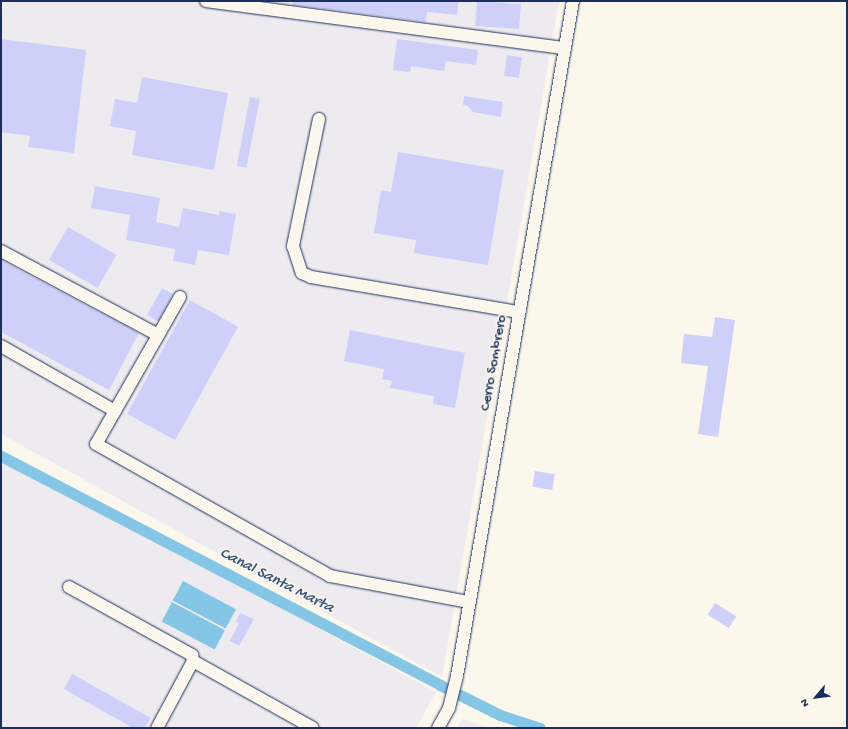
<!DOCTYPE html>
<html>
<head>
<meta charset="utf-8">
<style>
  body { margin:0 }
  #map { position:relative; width:848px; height:729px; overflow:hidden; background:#fbf7ec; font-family:"Gochi Hand",sans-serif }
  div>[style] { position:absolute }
  .built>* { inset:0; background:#eeebf0 }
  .water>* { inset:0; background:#85c6e6; transform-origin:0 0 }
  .canal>* { height:11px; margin:-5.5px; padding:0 5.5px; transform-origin:5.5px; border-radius:5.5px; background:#85c6e6 }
  .building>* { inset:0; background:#ced0f9; transform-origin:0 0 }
  .roads { filter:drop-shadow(0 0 1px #1b2f5e) drop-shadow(0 0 1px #1b2f5e) }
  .minor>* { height:12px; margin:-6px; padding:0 6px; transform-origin:6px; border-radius:6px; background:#fbf7ec }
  span { translate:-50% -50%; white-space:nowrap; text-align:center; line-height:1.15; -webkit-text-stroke:3.5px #fbf7ec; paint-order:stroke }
  .street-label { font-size:15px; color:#1b2f5e }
  .water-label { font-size:16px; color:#365580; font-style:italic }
  .frame { position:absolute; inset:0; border:2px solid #1b2f5e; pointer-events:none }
  .north { position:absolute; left:796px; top:677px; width:40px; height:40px; -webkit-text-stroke:3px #fbf7ec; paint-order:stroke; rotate:242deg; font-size:11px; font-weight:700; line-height:16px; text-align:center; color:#1b2f5e }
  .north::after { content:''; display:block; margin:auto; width:14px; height:18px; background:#1b2f5e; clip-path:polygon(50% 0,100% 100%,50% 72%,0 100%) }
</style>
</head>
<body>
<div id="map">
  <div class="built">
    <div style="clip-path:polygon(1px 1px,559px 1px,442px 677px,1px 434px)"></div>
    <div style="clip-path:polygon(1px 456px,436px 692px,416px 728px,1px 728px)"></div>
    <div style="clip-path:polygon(462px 719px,489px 728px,457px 728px)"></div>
  </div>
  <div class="water">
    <div style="left:183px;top:581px;width:60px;height:22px;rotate:28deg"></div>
    <div style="left:172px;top:602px;width:60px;height:22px;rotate:28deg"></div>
  </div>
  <div class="canal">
    <div style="left:1px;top:456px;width:495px;rotate:27.5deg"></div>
    <div style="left:440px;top:685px;width:67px;rotate:26.6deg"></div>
    <div style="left:500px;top:715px;width:42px;rotate:18deg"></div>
  </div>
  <div class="building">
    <div style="clip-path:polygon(293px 1px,459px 1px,457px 15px,427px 12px,426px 22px,293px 5px)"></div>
    <div style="left:477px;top:1px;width:44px;height:25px;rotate:4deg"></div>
    <div style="clip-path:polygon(1px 39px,86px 50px,74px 153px,28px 147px,30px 136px,1px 132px)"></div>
    <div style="clip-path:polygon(397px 39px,478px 50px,476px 65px,446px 61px,444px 71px,411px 66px,410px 72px,393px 70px)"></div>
    <div style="left:507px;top:55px;width:15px;height:21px;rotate:8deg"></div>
    <div style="clip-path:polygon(142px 77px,228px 93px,214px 170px,132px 155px,136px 131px,110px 126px,115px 99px,137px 103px)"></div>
    <div style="clip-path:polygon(464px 96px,503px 102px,501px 117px,473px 112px,468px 106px,463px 105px)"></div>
    <div style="left:250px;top:97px;width:10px;height:70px;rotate:11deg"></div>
    <div style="clip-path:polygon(398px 152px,504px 170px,488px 265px,414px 253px,416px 240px,374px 233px,381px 190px,391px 192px)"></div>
    <div style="clip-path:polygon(95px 186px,160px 198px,156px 222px,179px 227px,183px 208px,219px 215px,219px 211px,236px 214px,229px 255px,198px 250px,195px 265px,173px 261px,175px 249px,126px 240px,130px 215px,91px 208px)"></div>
    <div style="left:68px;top:227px;width:56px;height:38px;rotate:30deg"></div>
    <div style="clip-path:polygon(1px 260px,139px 333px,109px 390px,1px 332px)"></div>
    <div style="left:162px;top:288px;width:13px;height:31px;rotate:29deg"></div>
    <div style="left:190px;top:300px;width:55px;height:130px;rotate:29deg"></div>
    <div style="clip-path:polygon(715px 317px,735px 320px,718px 437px,698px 434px,708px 366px,681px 363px,684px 334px,712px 337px)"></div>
    <div style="clip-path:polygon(350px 330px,465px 353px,455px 408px,433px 404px,434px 396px,390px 388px,392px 381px,382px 379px,384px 369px,344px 361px)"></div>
    <div style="left:535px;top:471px;width:20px;height:16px;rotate:9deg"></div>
    <div style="left:715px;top:603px;width:25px;height:14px;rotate:32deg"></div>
    <div style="clip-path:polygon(240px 613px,254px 619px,239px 646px,230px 641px,239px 623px,236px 622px)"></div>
    <div style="clip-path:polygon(72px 674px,151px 718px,145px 728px,133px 728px,64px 689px)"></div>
  </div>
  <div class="roads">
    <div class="minor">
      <div style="left:206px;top:1px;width:362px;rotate:7.5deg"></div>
      <div style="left:319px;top:119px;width:130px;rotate:101.6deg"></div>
      <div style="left:293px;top:246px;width:28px;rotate:72deg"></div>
      <div style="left:302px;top:273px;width:10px;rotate:24deg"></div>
      <div style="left:311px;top:277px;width:211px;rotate:9.6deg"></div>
      <div style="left:1px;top:251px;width:178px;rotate:28.1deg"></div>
      <div style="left:180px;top:297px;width:169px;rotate:119.7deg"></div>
      <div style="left:96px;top:444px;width:269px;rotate:29.4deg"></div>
      <div style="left:330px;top:576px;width:141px;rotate:10.6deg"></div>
      <div style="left:1px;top:346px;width:131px;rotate:29.7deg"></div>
      <div style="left:69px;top:587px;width:141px;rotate:28.9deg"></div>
      <div style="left:192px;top:655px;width:6px;rotate:81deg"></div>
      <div style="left:193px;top:661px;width:76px;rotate:118.2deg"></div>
      <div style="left:193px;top:661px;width:137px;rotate:29.2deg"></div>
      <div style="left:438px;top:728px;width:23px;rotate:-61deg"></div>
      <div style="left:449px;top:708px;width:33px;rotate:-76deg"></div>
      <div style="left:457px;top:676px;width:685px;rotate:-80.25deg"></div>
    </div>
  </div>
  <div class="street-label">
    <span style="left:494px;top:363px;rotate:-80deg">Cerro Sombrero</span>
  </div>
  <div class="water-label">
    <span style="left:276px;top:582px;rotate:27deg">Canal Santa Marta</span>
  </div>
  <div class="frame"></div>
  <div class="north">N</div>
</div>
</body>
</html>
